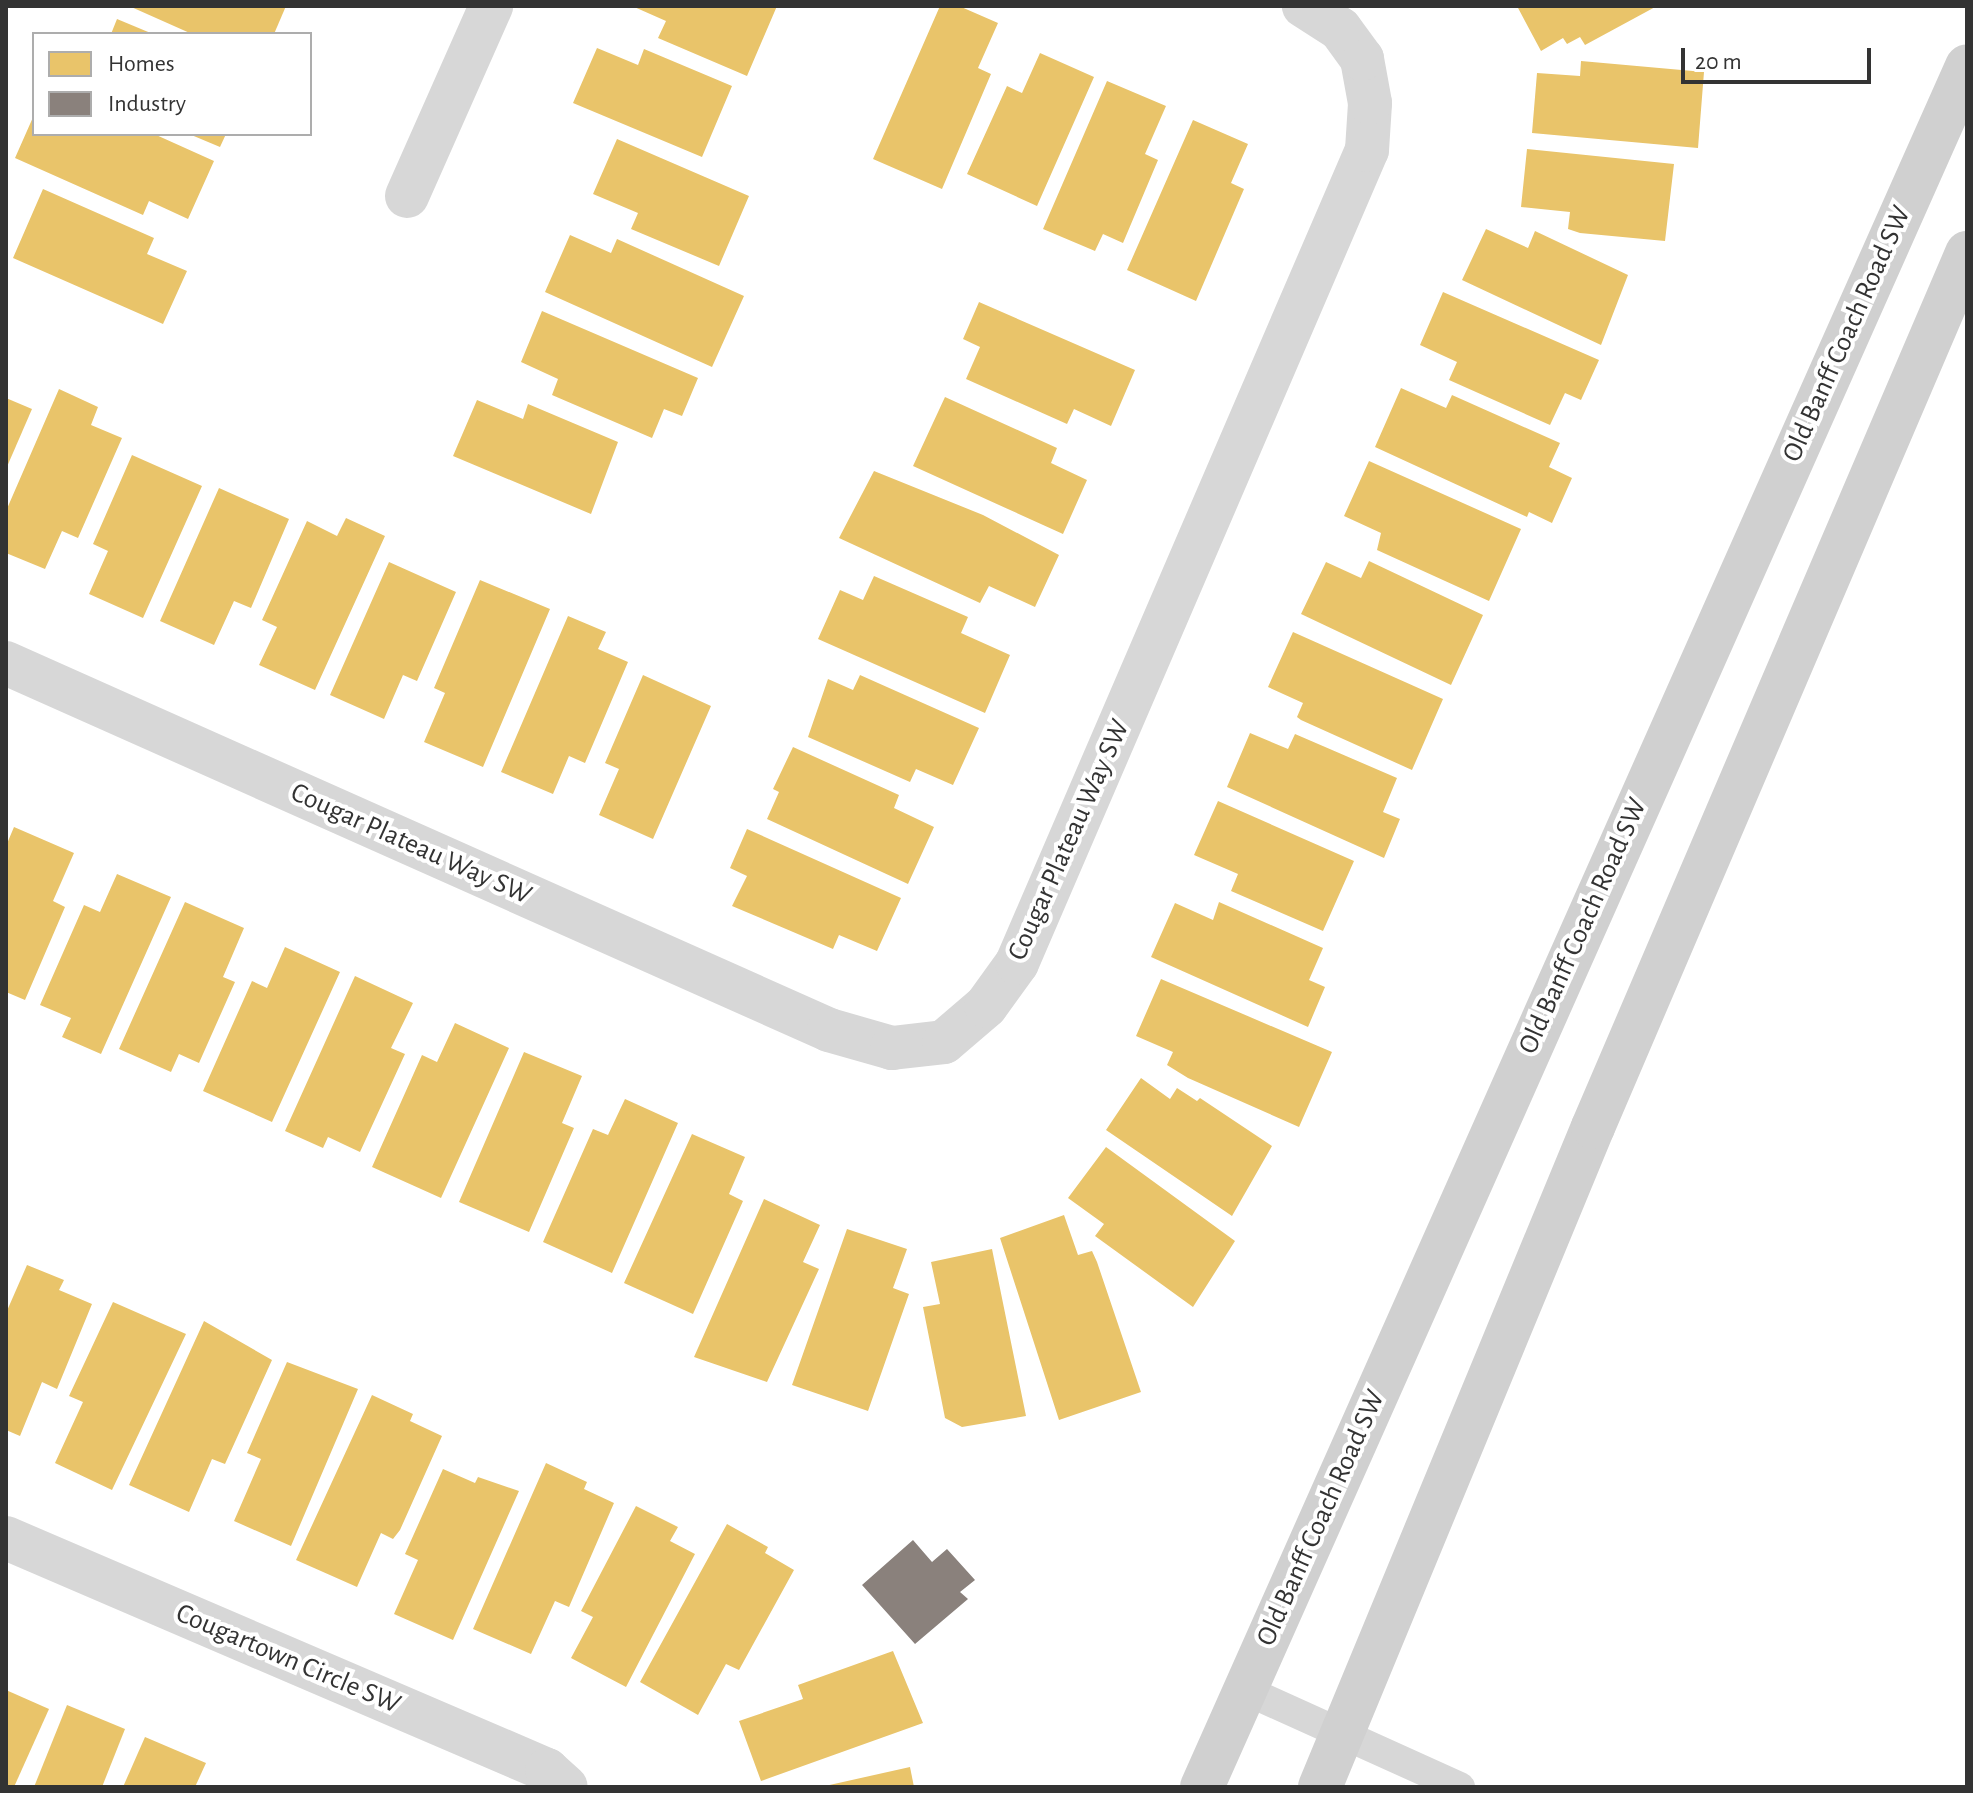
<!DOCTYPE html>
<html>
<head>
<meta charset="utf-8">
<style>
  body { margin:0 }
  #map { position:relative; width:1973px; height:1793px; overflow:hidden; background:#fff; font-family:"Alegreya Sans",sans-serif }
  div>[style] { position:absolute }
  .homes>* { inset:0; background:#e9c46a }
  .industry>* { inset:0; background:#8a817c }
  .lane>* { height:30px; margin:-15px; padding:0 15px; transform-origin:15px; border-radius:15px; background:#d7d7d7 }
  .street>* { height:44px; margin:-22px; padding:0 22px; transform-origin:22px; border-radius:22px; background:#d7d7d7 }
  .secondary>* { height:44px; margin:-22px; padding:0 22px; transform-origin:22px; border-radius:22px; background:#d0d0d0 }
  span { translate:-50% -50%; white-space:nowrap; text-align:center; line-height:1.15; -webkit-text-stroke:8px #fff; paint-order:stroke }
  .street-label { font-size:28px; color:#333 }
  .frame { position:absolute; inset:0; border:8px solid #333; pointer-events:none }
  .legend { position:absolute; left:32px; top:32px; width:280px; height:104px; box-sizing:border-box; background:#fff; border:2px solid #adadad; margin:0; padding:10px 14px; list-style:none; font-size:24px; color:#333 }
  .legend li { display:flex; align-items:center; gap:16px; height:40px }
  .legend b { width:40px; border:2px solid #adadad }
  .scale { position:absolute; left:1681px; top:48px; width:190px; height:36px; box-sizing:border-box; border:4px solid #333; border-top:0; padding-left:10px; font-size:24px; line-height:28px; white-space:nowrap; color:#333; -webkit-text-stroke:6px #fff; paint-order:stroke }
</style>
</head>
<body>
<div id="map">
  <div class="homes">
    <div style="clip-path:polygon(129px 6px,286px 6px,274px 34px,192px 34px)"></div>
    <div style="clip-path:polygon(632px 6px,777px 6px,747px 76px,658px 38px,666px 21px)"></div>
    <div style="clip-path:polygon(940px 6px,959px 6px,998px 23px,978px 68px,991px 74px,942px 189px,873px 159px)"></div>
    <div style="clip-path:polygon(1517px 6px,1657px 6px,1585px 45px,1580px 37px,1567px 44px,1563px 38px,1541px 51px)"></div>
    <div style="clip-path:polygon(117px 19px,153px 34px,111px 34px)"></div>
    <div style="clip-path:polygon(597px 48px,638px 65px,644px 49px,732px 86px,702px 157px,573px 103px)"></div>
    <div style="clip-path:polygon(1040px 53px,1094px 77px,1037px 206px,967px 174px,1007px 86px,1022px 93px)"></div>
    <div style="clip-path:polygon(1581px 61px,1704px 72px,1698px 148px,1532px 133px,1537px 73px,1580px 76px)"></div>
    <div style="clip-path:polygon(1107px 81px,1166px 106px,1145px 154px,1158px 160px,1123px 243px,1103px 234px,1095px 251px,1043px 229px)"></div>
    <div style="clip-path:polygon(34px 115px,34px 134px,154px 134px,214px 161px,188px 219px,149px 201px,143px 215px,15px 158px)"></div>
    <div style="clip-path:polygon(1193px 120px,1248px 144px,1231px 183px,1244px 189px,1196px 301px,1127px 270px)"></div>
    <div style="clip-path:polygon(189px 134px,226px 134px,220px 147px)"></div>
    <div style="clip-path:polygon(617px 139px,749px 196px,719px 266px,631px 229px,638px 213px,593px 194px)"></div>
    <div style="clip-path:polygon(1527px 149px,1674px 164px,1665px 241px,1580px 233px,1568px 229px,1570px 212px,1521px 207px)"></div>
    <div style="clip-path:polygon(43px 189px,154px 238px,147px 254px,187px 271px,163px 324px,13px 258px)"></div>
    <div style="clip-path:polygon(1486px 229px,1528px 248px,1535px 231px,1628px 275px,1601px 345px,1462px 280px)"></div>
    <div style="clip-path:polygon(570px 235px,611px 253px,617px 239px,744px 296px,712px 367px,545px 292px)"></div>
    <div style="clip-path:polygon(1443px 292px,1599px 360px,1581px 400px,1565px 393px,1550px 425px,1449px 380px,1457px 362px,1420px 345px)"></div>
    <div style="clip-path:polygon(979px 302px,1135px 370px,1111px 426px,1074px 409px,1067px 424px,966px 379px,980px 347px,963px 339px)"></div>
    <div style="clip-path:polygon(542px 311px,698px 378px,682px 416px,664px 409px,652px 438px,552px 395px,558px 379px,521px 362px)"></div>
    <div style="clip-path:polygon(1401px 388px,1446px 408px,1452px 395px,1560px 443px,1549px 467px,1572px 478px,1552px 523px,1529px 512px,1527px 517px,1375px 447px)"></div>
    <div style="clip-path:polygon(59px 389px,98px 407px,91px 425px,122px 438px,78px 538px,62px 531px,45px 569px,6px 553px,6px 511px)"></div>
    <div style="clip-path:polygon(945px 397px,1057px 448px,1051px 463px,1087px 480px,1063px 534px,913px 466px)"></div>
    <div style="clip-path:polygon(6px 398px,32px 409px,6px 469px)"></div>
    <div style="clip-path:polygon(477px 400px,523px 419px,528px 404px,618px 442px,591px 514px,453px 456px)"></div>
    <div style="clip-path:polygon(132px 455px,202px 486px,143px 618px,89px 594px,108px 551px,93px 544px)"></div>
    <div style="clip-path:polygon(1369px 461px,1521px 529px,1489px 601px,1377px 550px,1381px 533px,1344px 516px)"></div>
    <div style="clip-path:polygon(874px 471px,983px 515px,1059px 555px,1035px 607px,989px 586px,980px 603px,839px 538px)"></div>
    <div style="clip-path:polygon(219px 488px,289px 519px,251px 608px,234px 601px,214px 645px,160px 621px)"></div>
    <div style="clip-path:polygon(346px 518px,385px 536px,315px 690px,259px 665px,277px 627px,262px 620px,307px 521px,337px 536px)"></div>
    <div style="clip-path:polygon(1369px 561px,1483px 615px,1451px 685px,1301px 614px,1326px 562px,1361px 578px)"></div>
    <div style="clip-path:polygon(389px 562px,456px 592px,417px 681px,403px 675px,384px 719px,330px 695px)"></div>
    <div style="clip-path:polygon(874px 576px,968px 617px,961px 633px,1010px 655px,985px 713px,818px 639px,840px 590px,863px 600px)"></div>
    <div style="clip-path:polygon(480px 580px,550px 609px,483px 767px,424px 742px,445px 693px,434px 688px)"></div>
    <div style="clip-path:polygon(568px 616px,606px 632px,598px 649px,628px 662px,585px 763px,569px 756px,553px 794px,501px 772px)"></div>
    <div style="clip-path:polygon(1293px 632px,1443px 699px,1412px 770px,1301px 720px,1297px 717px,1303px 703px,1268px 687px)"></div>
    <div style="clip-path:polygon(643px 675px,711px 706px,653px 839px,599px 815px,619px 769px,605px 763px)"></div>
    <div style="clip-path:polygon(860px 675px,979px 728px,953px 785px,916px 769px,910px 782px,808px 737px,828px 679px,853px 690px)"></div>
    <div style="clip-path:polygon(1250px 733px,1288px 749px,1295px 734px,1397px 778px,1383px 812px,1400px 819px,1384px 858px,1227px 787px)"></div>
    <div style="clip-path:polygon(793px 747px,899px 795px,894px 808px,934px 827px,908px 884px,767px 819px,779px 792px,773px 789px)"></div>
    <div style="clip-path:polygon(1218px 801px,1354px 861px,1323px 931px,1231px 891px,1238px 874px,1194px 855px)"></div>
    <div style="clip-path:polygon(14px 827px,74px 853px,53px 901px,65px 907px,25px 1000px,6px 992px,6px 846px)"></div>
    <div style="clip-path:polygon(747px 829px,901px 898px,877px 951px,839px 935px,833px 949px,732px 906px,747px 876px,730px 868px)"></div>
    <div style="clip-path:polygon(117px 874px,171px 897px,101px 1054px,62px 1037px,71px 1018px,40px 1005px,84px 905px,100px 912px)"></div>
    <div style="clip-path:polygon(185px 902px,244px 928px,223px 977px,235px 982px,199px 1063px,179px 1054px,171px 1072px,119px 1049px)"></div>
    <div style="clip-path:polygon(1219px 902px,1323px 948px,1309px 980px,1325px 987px,1308px 1027px,1151px 957px,1175px 903px,1213px 920px)"></div>
    <div style="clip-path:polygon(285px 947px,340px 972px,272px 1122px,203px 1091px,252px 981px,267px 988px)"></div>
    <div style="clip-path:polygon(355px 976px,413px 1003px,391px 1048px,405px 1054px,360px 1152px,328px 1137px,323px 1148px,285px 1131px)"></div>
    <div style="clip-path:polygon(1161px 979px,1332px 1052px,1299px 1127px,1188px 1078px,1167px 1065px,1173px 1052px,1136px 1036px)"></div>
    <div style="clip-path:polygon(455px 1023px,509px 1048px,441px 1198px,372px 1167px,422px 1055px,437px 1062px)"></div>
    <div style="clip-path:polygon(524px 1052px,582px 1076px,562px 1123px,574px 1128px,529px 1232px,459px 1202px)"></div>
    <div style="clip-path:polygon(1141px 1078px,1170px 1099px,1177px 1088px,1197px 1101px,1200px 1098px,1272px 1146px,1232px 1216px,1106px 1130px)"></div>
    <div style="clip-path:polygon(625px 1099px,678px 1123px,612px 1273px,543px 1242px,593px 1129px,608px 1135px)"></div>
    <div style="clip-path:polygon(692px 1134px,745px 1157px,729px 1194px,743px 1201px,693px 1314px,624px 1283px)"></div>
    <div style="clip-path:polygon(1106px 1147px,1235px 1241px,1193px 1307px,1095px 1236px,1104px 1224px,1068px 1198px)"></div>
    <div style="clip-path:polygon(764px 1199px,820px 1225px,803px 1262px,819px 1269px,767px 1382px,694px 1357px)"></div>
    <div style="clip-path:polygon(1064px 1215px,1078px 1255px,1092px 1251px,1097px 1262px,1141px 1392px,1059px 1420px,1000px 1238px)"></div>
    <div style="clip-path:polygon(847px 1229px,907px 1249px,893px 1288px,909px 1294px,868px 1411px,792px 1385px)"></div>
    <div style="clip-path:polygon(992px 1249px,1026px 1416px,962px 1427px,945px 1418px,923px 1307px,940px 1304px,931px 1262px)"></div>
    <div style="clip-path:polygon(27px 1265px,64px 1280px,59px 1290px,92px 1304px,57px 1389px,42px 1382px,20px 1436px,6px 1430px,6px 1313px)"></div>
    <div style="clip-path:polygon(113px 1302px,186px 1334px,112px 1490px,55px 1463px,83px 1402px,69px 1396px)"></div>
    <div style="clip-path:polygon(204px 1321px,272px 1360px,225px 1464px,212px 1459px,189px 1512px,129px 1485px)"></div>
    <div style="clip-path:polygon(287px 1362px,358px 1389px,291px 1546px,234px 1521px,261px 1459px,247px 1453px)"></div>
    <div style="clip-path:polygon(372px 1395px,413px 1414px,410px 1421px,442px 1436px,400px 1530px,393px 1539px,381px 1533px,357px 1587px,296px 1560px)"></div>
    <div style="clip-path:polygon(546px 1463px,587px 1482px,584px 1489px,614px 1503px,569px 1607px,555px 1601px,531px 1654px,473px 1629px)"></div>
    <div style="clip-path:polygon(443px 1469px,475px 1483px,478px 1477px,519px 1491px,453px 1640px,394px 1614px,418px 1560px,405px 1554px)"></div>
    <div style="clip-path:polygon(636px 1506px,678px 1527px,670px 1541px,695px 1554px,626px 1687px,571px 1658px,593px 1617px,581px 1611px)"></div>
    <div style="clip-path:polygon(727px 1524px,768px 1547px,765px 1553px,794px 1570px,739px 1670px,726px 1664px,698px 1715px,640px 1682px)"></div>
    <div style="clip-path:polygon(893px 1651px,923px 1723px,761px 1781px,739px 1721px,803px 1699px,798px 1685px)"></div>
    <div style="clip-path:polygon(6px 1690px,49px 1709px,14px 1787px,6px 1787px)"></div>
    <div style="clip-path:polygon(67px 1705px,125px 1729px,102px 1787px,34px 1787px)"></div>
    <div style="clip-path:polygon(145px 1737px,206px 1763px,195px 1787px,123px 1787px)"></div>
    <div style="clip-path:polygon(910px 1767px,914px 1787px,825px 1787px,825px 1786px)"></div>
  </div>
  <div class="industry">
    <div style="clip-path:polygon(913px 1540px,932px 1562px,947px 1549px,975px 1580px,960px 1592px,968px 1599px,915px 1644px,862px 1585px)"></div>
  </div>
  <div class="lane">
    <div style="left:1245px;top:1690px;width:236px;rotate:24.3deg"></div>
  </div>
  <div class="street">
    <div style="left:407px;top:196px;width:208px;rotate:-66.1deg"></div>
    <div style="left:6px;top:663px;width:901px;rotate:24.03deg"></div>
    <div style="left:829px;top:1030px;width:66px;rotate:15.9deg"></div>
    <div style="left:892px;top:1048px;width:52px;rotate:-6.6deg"></div>
    <div style="left:944px;top:1042px;width:55px;rotate:-40.6deg"></div>
    <div style="left:986px;top:1006px;width:53px;rotate:-54.2deg"></div>
    <div style="left:1017px;top:963px;width:885px;rotate:-66.71deg"></div>
    <div style="left:1367px;top:150px;width:47px;rotate:-86.3deg"></div>
    <div style="left:1370px;top:103px;width:45px;rotate:-100.3deg"></div>
    <div style="left:1362px;top:59px;width:37px;rotate:-126deg"></div>
    <div style="left:1340px;top:29px;width:43px;rotate:-147.4deg"></div>
    <div style="left:6px;top:1538px;width:589px;rotate:23.21deg"></div>
    <div style="left:547px;top:1770px;width:25px;rotate:42deg"></div>
  </div>
  <div class="secondary">
    <div style="left:1202px;top:1787px;width:1883px;rotate:-66.03deg"></div>
    <div style="left:1320px;top:1787px;width:714px;rotate:-67.53deg"></div>
    <div style="left:1593px;top:1127px;width:951px;rotate:-66.83deg"></div>
  </div>
  <div class="street-label">
    <span style="left:1847px;top:334px;rotate:-66deg">Old Banff Coach Road SW</span>
    <span style="left:1069px;top:840px;rotate:-66deg">Cougar Plateau Way SW</span>
    <span style="left:411px;top:844px;rotate:24deg">Cougar Plateau Way SW</span>
    <span style="left:1583px;top:926px;rotate:-66deg">Old Banff Coach Road SW</span>
    <span style="left:1321px;top:1518px;rotate:-66deg">Old Banff Coach Road SW</span>
    <span style="left:288px;top:1659px;rotate:23deg">Cougartown Circle SW</span>
  </div>
  <div class="frame"></div>
  <ul class="legend">
  <li><b style="height:22px;background:#e9c46a"></b>Homes</li>
  <li><b style="height:22px;background:#8a817c"></b>Industry</li>
  </ul>
  <div class="scale">20 m</div>
</div>
</body>
</html>
